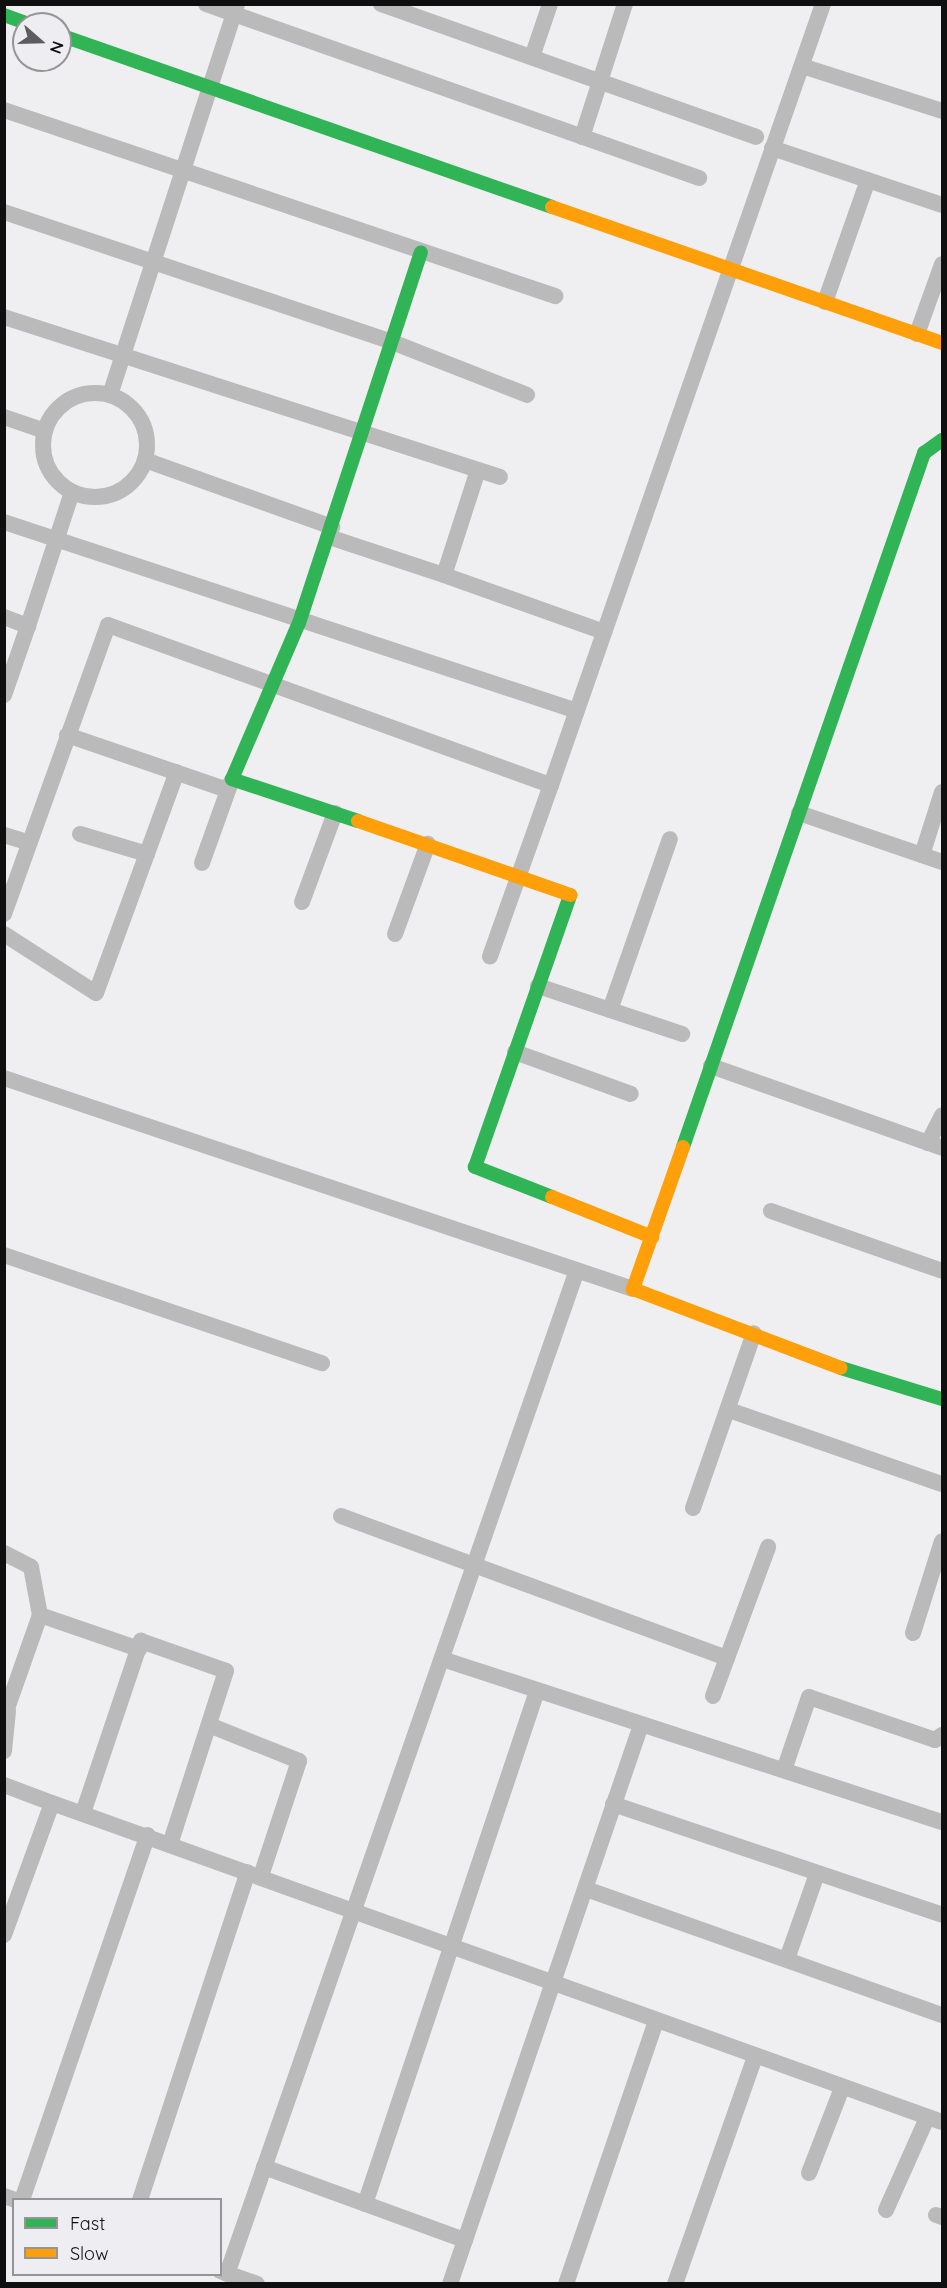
<!DOCTYPE html>
<html>
<head>
<meta charset="utf-8">
<style>
  body { margin:0 }
  #map { position:relative; width:947px; height:2288px; overflow:hidden; background:#efeef0; font-family:Quicksand,sans-serif }
  div>[style] { position:absolute }
  .street>* { height:16px; margin:-8px; padding:0 8px; transform-origin:8px; border-radius:8px; background:#bababa }
  .street>.ring { margin:-8px; padding:0; box-sizing:content-box; background:none; border:16px solid #bababa; border-radius:50% }
  .fast>* { height:14px; margin:-7px; padding:0 7px; transform-origin:7px; border-radius:7px; background:#30b455 }
  .slow>* { height:14px; margin:-7px; padding:0 7px; transform-origin:7px; border-radius:7px; background:#ff9f0a }
  span { translate:-50% -50%; white-space:nowrap; text-align:center; line-height:1.15; -webkit-text-stroke:4.5px #eeedf1; paint-order:stroke }
  .frame { position:absolute; inset:0; border:6px solid #0f0f10; pointer-events:none }
  .legend { position:absolute; left:12px; top:2198px; width:210px; height:78px; box-sizing:border-box; background:#eeedf1; border:2px solid #959497; margin:0; padding:8px 10px; list-style:none; font-size:18px; color:#0f0f10 }
  .legend li { display:flex; align-items:center; gap:12px; height:30px }
  .legend b { width:30px; border:2px solid #959497 }
  .north { position:absolute; left:12px; top:12px; width:60px; height:60px; box-sizing:border-box; background:#eeedf1; border:2px solid #959497; border-radius:50%; rotate:110deg; font-size:16px; font-weight:700; line-height:24px; text-align:center; color:#0f0f10 }
  .north::after { content:''; display:block; margin:auto; width:21px; height:27px; background:#5d5d5e; clip-path:polygon(50% 0,100% 100%,50% 72%,0 100%) }
</style>
</head>
<body>
<div id="map">
  <div class="street">
    <div style="left:206px;top:4px;width:523px;rotate:19.44deg"></div>
    <div style="left:381px;top:4px;width:398px;rotate:19.5deg"></div>
    <div style="left:532px;top:57px;width:56px;rotate:-71.2deg"></div>
    <div style="left:802px;top:66px;width:147px;rotate:17.8deg"></div>
    <div style="left:4px;top:110px;width:582px;rotate:18.65deg"></div>
    <div style="left:582px;top:137px;width:140px;rotate:-72.1deg"></div>
    <div style="left:772px;top:148px;width:179px;rotate:18.5deg"></div>
    <div style="left:4px;top:212px;width:409px;rotate:18.5deg"></div>
    <div style="left:392px;top:342px;width:145px;rotate:21.4deg"></div>
    <div style="left:825px;top:302px;width:129px;rotate:-70.6deg"></div>
    <div style="left:4px;top:317px;width:521px;rotate:17.88deg"></div>
    <div style="left:917px;top:334px;width:74px;rotate:-70.3deg"></div>
    <div class="ring" style="left:43px;top:393px;width:88px;height:88px"></div>
    <div style="left:110px;top:395px;width:410px;rotate:-72deg"></div>
    <div style="left:4px;top:417px;width:43px;rotate:18.9deg"></div>
    <div style="left:145px;top:460px;width:199px;rotate:19.7deg"></div>
    <div style="left:478px;top:470px;width:110px;rotate:107.9deg"></div>
    <div style="left:444px;top:575px;width:170px;rotate:19.6deg"></div>
    <div style="left:4px;top:522px;width:603px;rotate:18.25deg"></div>
    <div style="left:329px;top:537px;width:121px;rotate:18.3deg"></div>
    <div style="left:4px;top:617px;width:26px;rotate:21deg"></div>
    <div style="left:28px;top:626px;width:141px;rotate:-71.8deg"></div>
    <div style="left:4px;top:695px;width:73px;rotate:-70.8deg"></div>
    <div style="left:67px;top:735px;width:170px;rotate:18.9deg"></div>
    <div style="left:551px;top:785px;width:827px;rotate:-70.8deg"></div>
    <div style="left:799px;top:813px;width:151px;rotate:18.9deg"></div>
    <div style="left:80px;top:834px;width:70px;rotate:16.6deg"></div>
    <div style="left:4px;top:835px;width:24px;rotate:17deg"></div>
    <div style="left:922px;top:855px;width:66px;rotate:-72.4deg"></div>
    <div style="left:202px;top:863px;width:86px;rotate:-70.3deg"></div>
    <div style="left:302px;top:902px;width:95px;rotate:-69.7deg"></div>
    <div style="left:4px;top:914px;width:307px;rotate:-70.2deg"></div>
    <div style="left:108px;top:625px;width:471px;rotate:19.9deg"></div>
    <div style="left:551px;top:785px;width:182px;rotate:109.6deg"></div>
    <div style="left:4px;top:934px;width:109px;rotate:32.7deg"></div>
    <div style="left:96px;top:993px;width:235px;rotate:-69.9deg"></div>
    <div style="left:395px;top:934px;width:96px;rotate:-69.9deg"></div>
    <div style="left:538px;top:986px;width:152px;rotate:18.4deg"></div>
    <div style="left:610px;top:1010px;width:181px;rotate:-70.7deg"></div>
    <div style="left:515px;top:1052px;width:123px;rotate:19.9deg"></div>
    <div style="left:711px;top:1066px;width:245px;rotate:19.5deg"></div>
    <div style="left:4px;top:1078px;width:663px;rotate:18.54deg"></div>
    <div style="left:928px;top:1143px;width:31px;rotate:-63deg"></div>
    <div style="left:771px;top:1211px;width:181px;rotate:19.3deg"></div>
    <div style="left:4px;top:1255px;width:336px;rotate:18.8deg"></div>
    <div style="left:729px;top:1410px;width:225px;rotate:19.2deg"></div>
    <div style="left:693px;top:1508px;width:185px;rotate:-70.8deg"></div>
    <div style="left:341px;top:1516px;width:411px;rotate:20.2deg"></div>
    <div style="left:4px;top:1553px;width:30px;rotate:27deg"></div>
    <div style="left:31px;top:1567px;width:49px;rotate:79.4deg"></div>
    <div style="left:40px;top:1615px;width:108px;rotate:109.4deg"></div>
    <div style="left:40px;top:1615px;width:105px;rotate:19deg"></div>
    <div style="left:913px;top:1633px;width:96px;rotate:-72.5deg"></div>
    <div style="left:442px;top:1659px;width:526px;rotate:18.06deg"></div>
    <div style="left:713px;top:1696px;width:159px;rotate:-69.7deg"></div>
    <div style="left:209px;top:1725px;width:97px;rotate:21.8deg"></div>
    <div style="left:299px;top:1761px;width:121px;rotate:108.3deg"></div>
    <div style="left:4px;top:1751px;width:40px;rotate:-84.3deg"></div>
    <div style="left:784px;top:1770px;width:77px;rotate:-71.1deg"></div>
    <div style="left:809px;top:1697px;width:133px;rotate:18.8deg"></div>
    <div style="left:935px;top:1740px;width:9px;rotate:-36deg"></div>
    <div style="left:4px;top:1785px;width:51px;rotate:20.6deg"></div>
    <div style="left:613px;top:1804px;width:347px;rotate:18.6deg"></div>
    <div style="left:83px;top:1813px;width:182px;rotate:-71.4deg"></div>
    <div style="left:141px;top:1641px;width:90px;rotate:19.4deg"></div>
    <div style="left:226px;top:1671px;width:182px;rotate:107.9deg"></div>
    <div style="left:586px;top:1889px;width:378px;rotate:19.5deg"></div>
    <div style="left:4px;top:1935px;width:140px;rotate:-70deg"></div>
    <div style="left:52px;top:1803px;width:945px;rotate:19.72deg"></div>
    <div style="left:787px;top:1959px;width:90px;rotate:-70.6deg"></div>
    <div style="left:264px;top:2167px;width:214px;rotate:20deg"></div>
    <div style="left:809px;top:2173px;width:91px;rotate:-68.8deg"></div>
    <div style="left:4px;top:2196px;width:12px;rotate:20deg"></div>
    <div style="left:22px;top:2200px;width:386px;rotate:-71deg"></div>
    <div style="left:140px;top:2200px;width:345px;rotate:-71.8deg"></div>
    <div style="left:365px;top:2204px;width:541px;rotate:-71.46deg"></div>
    <div style="left:886px;top:2210px;width:101px;rotate:-66deg"></div>
    <div style="left:936px;top:2215px;width:6px;rotate:18deg"></div>
    <div style="left:220px;top:2271px;width:39px;rotate:19deg"></div>
    <div style="left:227px;top:2274px;width:1063px;rotate:-70.78deg"></div>
    <div style="left:450px;top:2284px;width:591px;rotate:-71.14deg"></div>
    <div style="left:566px;top:2284px;width:278px;rotate:-71.1deg"></div>
    <div style="left:675px;top:2284px;width:241px;rotate:-70.6deg"></div>
  </div>
  <div class="fast">
    <div style="left:4px;top:15px;width:27px;rotate:20deg"></div>
    <div style="left:60px;top:35px;width:521px;rotate:19.27deg"></div>
    <div style="left:358px;top:821px;width:133px;rotate:-161.6deg"></div>
    <div style="left:232px;top:779px;width:170px;rotate:-66.8deg"></div>
    <div style="left:299px;top:623px;width:390px;rotate:-71.8deg"></div>
    <div style="left:683px;top:1147px;width:735px;rotate:-70.85deg"></div>
    <div style="left:924px;top:453px;width:22px;rotate:-36deg"></div>
    <div style="left:552px;top:1197px;width:83px;rotate:-158.7deg"></div>
    <div style="left:475px;top:1167px;width:288px;rotate:-70.7deg"></div>
    <div style="left:841px;top:1368px;width:106px;rotate:17.1deg"></div>
  </div>
  <div class="slow">
    <div style="left:552px;top:207px;width:413px;rotate:19.2deg"></div>
    <div style="left:358px;top:821px;width:225px;rotate:19.2deg"></div>
    <div style="left:683px;top:1147px;width:151px;rotate:109.4deg"></div>
    <div style="left:633px;top:1289px;width:222px;rotate:20.8deg"></div>
    <div style="left:552px;top:1197px;width:108px;rotate:21.8deg"></div>
  </div>
  <div class="frame"></div>
  <ul class="legend">
  <li><b style="height:8px;background:#30b455"></b>Fast</li>
  <li><b style="height:8px;background:#ff9f0a"></b>Slow</li>
  </ul>
  <div class="north">N</div>
</div>
</body>
</html>
